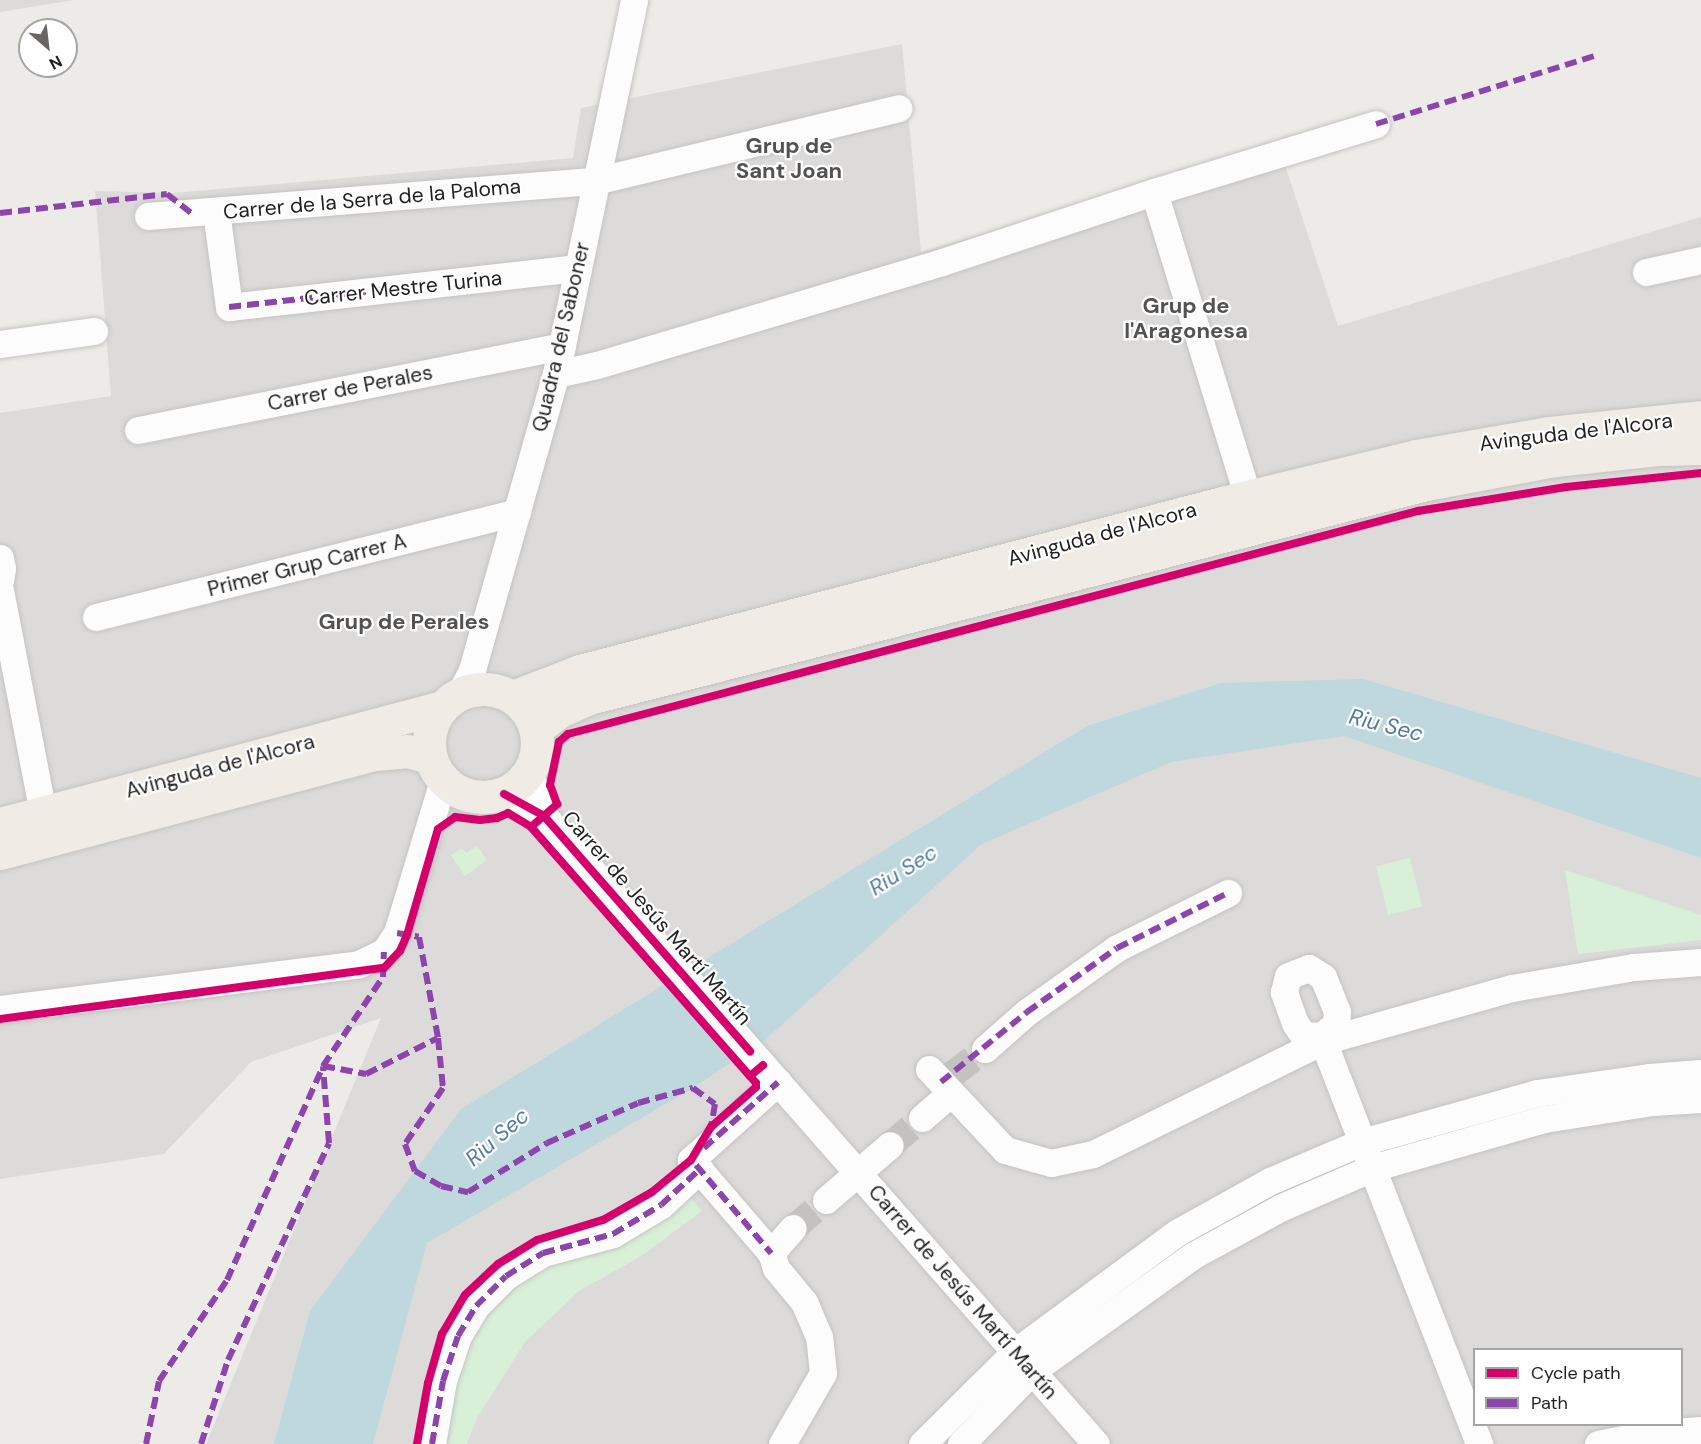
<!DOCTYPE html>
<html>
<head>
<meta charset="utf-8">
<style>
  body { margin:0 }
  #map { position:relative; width:1701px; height:1444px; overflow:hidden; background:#edebe8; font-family:"DM Sans",sans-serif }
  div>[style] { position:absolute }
  .residential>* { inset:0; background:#dcdbd9 }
  .park>* { inset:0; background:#d8f0d7; transform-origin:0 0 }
  .water>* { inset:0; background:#bed8de }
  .minor-tunnel>* { height:27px; margin-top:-13.5px; transform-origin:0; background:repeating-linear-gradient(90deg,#c4c2c0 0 27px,transparent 0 41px) }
  .roads { filter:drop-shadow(0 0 2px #c4c3c2) drop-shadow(0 0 2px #c4c3c2) }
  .minor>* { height:27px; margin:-13.5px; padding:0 13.5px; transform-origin:13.5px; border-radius:13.5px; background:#fcfcfc }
  .major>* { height:33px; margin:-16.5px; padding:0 16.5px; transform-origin:16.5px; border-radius:16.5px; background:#f0ebe5 }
  .major>.ring { margin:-16.5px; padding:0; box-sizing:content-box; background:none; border:33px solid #f0ebe5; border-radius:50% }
  .quiet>* { height:6px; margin-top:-3px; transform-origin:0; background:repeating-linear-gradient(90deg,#8e44ad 0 12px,transparent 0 18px) }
  .cycleway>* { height:8px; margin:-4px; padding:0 4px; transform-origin:4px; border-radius:4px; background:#d6006c }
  span { translate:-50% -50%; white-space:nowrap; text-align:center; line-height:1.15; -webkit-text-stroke:4.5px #fff; paint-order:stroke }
  .street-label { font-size:21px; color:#1f1f1f }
  .neighbourhood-label { font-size:22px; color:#525252; font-weight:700 }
  .water-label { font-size:22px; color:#507aa0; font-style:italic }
  .legend { position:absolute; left:1473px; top:1348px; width:210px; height:78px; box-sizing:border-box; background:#fff; border:2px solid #a5a5a5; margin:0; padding:8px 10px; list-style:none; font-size:18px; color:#1f1f1f }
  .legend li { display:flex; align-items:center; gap:12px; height:30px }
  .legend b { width:30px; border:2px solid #a5a5a5 }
  .north { position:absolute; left:18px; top:18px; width:60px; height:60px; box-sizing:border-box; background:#fff; border:2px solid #a5a5a5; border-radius:50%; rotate:152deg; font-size:16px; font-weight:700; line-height:24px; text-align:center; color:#1f1f1f }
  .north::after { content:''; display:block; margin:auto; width:21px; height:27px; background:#676665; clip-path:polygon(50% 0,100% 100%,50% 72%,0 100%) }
</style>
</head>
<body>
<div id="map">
  <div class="residential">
    <div style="clip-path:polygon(0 0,74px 0,0 12px)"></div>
    <div style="clip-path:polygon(evenodd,902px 44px,921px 252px,1279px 147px,1338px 326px,1701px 217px,1701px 1444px,206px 1444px,381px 1018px,251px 1062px,164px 1154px,0 1179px,0 413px,111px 396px,95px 191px,173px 193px,573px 158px,581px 108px,902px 44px,1474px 1350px,1682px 1350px,1682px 1424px,1474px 1424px,1474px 1350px)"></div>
  </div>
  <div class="park">
    <div style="clip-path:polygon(477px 846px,487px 860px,465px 876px,451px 855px,462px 848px,466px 853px)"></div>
    <div style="left:1410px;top:858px;width:50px;height:35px;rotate:76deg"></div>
    <div style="clip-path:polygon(1565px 870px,1701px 915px,1701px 940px,1578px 954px)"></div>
    <div style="clip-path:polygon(674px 1179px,702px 1211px,640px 1257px,579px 1291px,525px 1342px,477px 1418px,467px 1444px,424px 1444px,469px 1300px,606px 1224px,654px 1195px)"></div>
  </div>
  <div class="water">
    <div style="clip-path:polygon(1363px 679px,1701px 778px,1701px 858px,1344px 736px,1171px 762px,982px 844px,765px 1040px,693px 1088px,427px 1243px,373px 1444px,274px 1444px,310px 1311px,461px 1109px,1087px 726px,1221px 683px)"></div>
  </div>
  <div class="minor-tunnel">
    <div style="left:951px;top:1075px;width:43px;rotate:-37.4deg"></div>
    <div style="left:890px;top:1145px;width:42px;rotate:-40.2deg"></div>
    <div style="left:793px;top:1228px;width:43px;rotate:-40.3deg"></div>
  </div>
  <div class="roads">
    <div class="minor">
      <div style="left:1154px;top:192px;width:319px;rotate:72.9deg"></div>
      <div style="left:216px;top:211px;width:97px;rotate:82.3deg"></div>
      <div style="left:229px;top:307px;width:351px;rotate:-6.4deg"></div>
      <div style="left:148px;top:216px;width:448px;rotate:-4.5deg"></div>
      <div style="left:595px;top:181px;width:312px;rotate:-13.5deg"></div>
      <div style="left:1646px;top:272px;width:56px;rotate:-12.3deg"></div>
      <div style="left:0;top:344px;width:95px;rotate:-7.9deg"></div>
      <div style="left:556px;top:374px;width:42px;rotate:-12.4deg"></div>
      <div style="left:597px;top:365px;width:360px;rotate:-16.6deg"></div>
      <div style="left:942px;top:262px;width:223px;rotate:-18.3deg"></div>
      <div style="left:1154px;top:192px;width:232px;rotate:-17deg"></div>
      <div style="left:138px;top:430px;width:432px;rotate:-11.2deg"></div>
      <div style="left:0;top:558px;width:10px;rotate:79deg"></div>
      <div style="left:2px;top:568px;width:12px;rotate:99deg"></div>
      <div style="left:0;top:590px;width:227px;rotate:79.1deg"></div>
      <div style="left:96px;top:617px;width:434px;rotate:-14deg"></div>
      <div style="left:460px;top:693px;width:26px;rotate:-62deg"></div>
      <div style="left:472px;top:670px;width:308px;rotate:-74.2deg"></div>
      <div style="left:556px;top:374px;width:382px;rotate:-78.2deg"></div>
      <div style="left:529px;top:772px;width:46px;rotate:71.2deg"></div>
      <div style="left:504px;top:794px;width:46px;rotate:28.8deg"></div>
      <div style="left:544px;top:816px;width:836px;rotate:48.69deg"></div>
      <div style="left:1309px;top:968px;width:17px;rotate:33deg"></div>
      <div style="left:1323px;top:977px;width:37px;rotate:68deg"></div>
      <div style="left:1337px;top:1011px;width:13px;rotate:94deg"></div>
      <div style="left:1336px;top:1024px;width:19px;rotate:141deg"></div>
      <div style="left:1321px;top:1036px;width:18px;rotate:-177deg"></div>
      <div style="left:1303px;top:1035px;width:14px;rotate:-124deg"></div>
      <div style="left:1295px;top:1023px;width:33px;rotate:-110deg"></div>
      <div style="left:1284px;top:992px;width:16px;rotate:-76deg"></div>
      <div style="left:1288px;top:976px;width:22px;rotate:-21deg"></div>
      <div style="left:0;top:1009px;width:362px;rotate:-7.1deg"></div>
      <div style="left:359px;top:964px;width:28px;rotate:-26deg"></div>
      <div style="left:384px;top:952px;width:23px;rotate:-56deg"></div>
      <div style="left:397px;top:933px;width:159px;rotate:-73.2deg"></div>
      <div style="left:1321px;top:1036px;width:438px;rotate:68.8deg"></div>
      <div style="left:985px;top:1049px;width:56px;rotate:-41.4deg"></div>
      <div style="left:1027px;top:1012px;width:110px;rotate:-35.4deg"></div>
      <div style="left:1117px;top:948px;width:124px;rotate:-26.4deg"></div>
      <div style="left:929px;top:1069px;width:111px;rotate:46.8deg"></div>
      <div style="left:1005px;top:1150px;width:48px;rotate:15.8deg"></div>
      <div style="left:1051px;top:1163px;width:43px;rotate:-12.1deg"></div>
      <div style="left:1093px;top:1154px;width:256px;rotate:-26.2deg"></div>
      <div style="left:1323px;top:1041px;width:196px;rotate:-15.7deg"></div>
      <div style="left:1512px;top:988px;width:124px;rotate:-9.8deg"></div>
      <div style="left:1634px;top:967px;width:67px;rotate:-4.3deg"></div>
      <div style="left:922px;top:1118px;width:37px;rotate:-41deg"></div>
      <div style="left:826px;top:1200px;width:84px;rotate:-40.7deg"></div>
      <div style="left:771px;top:1253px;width:123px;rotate:-130.7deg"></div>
      <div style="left:691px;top:1160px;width:117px;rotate:-41.9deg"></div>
      <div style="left:432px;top:1444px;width:64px;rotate:-80.1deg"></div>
      <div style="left:443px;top:1381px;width:47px;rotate:-71.6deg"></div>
      <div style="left:458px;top:1336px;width:35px;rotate:-59deg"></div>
      <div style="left:476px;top:1306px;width:42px;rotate:-45deg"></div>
      <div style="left:506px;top:1276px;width:44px;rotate:-31.9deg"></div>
      <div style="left:543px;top:1253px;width:73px;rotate:-15.2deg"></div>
      <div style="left:613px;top:1234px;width:56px;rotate:-31.1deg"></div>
      <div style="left:661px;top:1205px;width:53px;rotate:-42.7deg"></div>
      <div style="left:782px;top:1444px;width:82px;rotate:-60deg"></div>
      <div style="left:823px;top:1373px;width:36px;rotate:-96deg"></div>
      <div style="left:819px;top:1337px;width:38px;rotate:-113deg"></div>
      <div style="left:804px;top:1302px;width:44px;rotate:-129.5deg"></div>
      <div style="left:776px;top:1268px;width:16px;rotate:-108deg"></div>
      <div style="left:771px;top:1253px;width:33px;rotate:-49deg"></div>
      <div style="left:922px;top:1444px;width:131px;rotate:-44.7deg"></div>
      <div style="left:1015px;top:1352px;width:202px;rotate:-36.4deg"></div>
      <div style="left:1178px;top:1232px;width:105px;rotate:-29deg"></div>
      <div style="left:1270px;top:1181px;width:100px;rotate:-23deg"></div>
      <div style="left:1362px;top:1142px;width:182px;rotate:-15.6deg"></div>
      <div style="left:1537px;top:1093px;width:113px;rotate:-8.1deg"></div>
      <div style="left:1649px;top:1077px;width:52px;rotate:-4.4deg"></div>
      <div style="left:961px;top:1444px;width:102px;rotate:-45.8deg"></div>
      <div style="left:1032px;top:1371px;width:197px;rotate:-35.7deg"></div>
      <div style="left:1192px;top:1256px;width:102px;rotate:-28.6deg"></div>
      <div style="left:1282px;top:1207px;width:98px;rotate:-23.4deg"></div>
      <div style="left:1372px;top:1168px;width:179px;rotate:-15.9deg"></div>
      <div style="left:1544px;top:1119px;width:110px;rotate:-8.9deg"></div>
      <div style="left:1653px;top:1102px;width:48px;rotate:-3.6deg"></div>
      <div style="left:1598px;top:1444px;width:50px;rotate:-11.5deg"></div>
      <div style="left:1647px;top:1434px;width:54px;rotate:-4.2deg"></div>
    </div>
    <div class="major">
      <div class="ring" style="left:429px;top:689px;width:75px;height:75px"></div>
      <div style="left:513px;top:697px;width:72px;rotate:-21.2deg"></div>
      <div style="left:580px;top:671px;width:664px;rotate:-14.66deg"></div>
      <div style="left:1222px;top:503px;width:200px;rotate:-13.6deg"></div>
      <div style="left:1416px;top:456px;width:135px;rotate:-9.8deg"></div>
      <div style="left:1549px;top:433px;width:153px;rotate:-6deg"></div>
      <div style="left:536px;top:729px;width:30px;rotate:-37deg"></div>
      <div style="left:560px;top:711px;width:32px;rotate:-24deg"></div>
      <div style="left:589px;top:698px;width:864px;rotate:-14.34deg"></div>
      <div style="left:1426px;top:484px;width:131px;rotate:-10.5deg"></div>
      <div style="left:1555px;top:460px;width:106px;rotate:-6deg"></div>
      <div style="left:1660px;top:449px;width:41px;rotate:-1.4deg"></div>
      <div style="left:0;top:824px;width:454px;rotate:-14.8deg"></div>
      <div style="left:0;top:853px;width:388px;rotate:-14.8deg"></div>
      <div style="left:375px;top:754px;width:32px;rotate:-5deg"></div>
      <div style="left:407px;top:751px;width:23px;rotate:15deg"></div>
    </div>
  </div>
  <div class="quiet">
    <div style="left:1376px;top:124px;width:232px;rotate:-17.3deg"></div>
    <div style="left:0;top:213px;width:168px;rotate:-6.5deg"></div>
    <div style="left:167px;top:194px;width:31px;rotate:38deg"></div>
    <div style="left:229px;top:307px;width:188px;rotate:-6.4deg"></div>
    <div style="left:397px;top:933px;width:22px;rotate:10deg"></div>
    <div style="left:419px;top:937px;width:103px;rotate:79.3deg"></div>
    <div style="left:941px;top:1082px;width:111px;rotate:-39.1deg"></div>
    <div style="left:1027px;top:1012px;width:110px;rotate:-35.4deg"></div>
    <div style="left:1117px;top:948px;width:124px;rotate:-26.4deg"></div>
    <div style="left:704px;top:1148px;width:99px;rotate:-41.7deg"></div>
    <div style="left:696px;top:1165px;width:116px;rotate:49.6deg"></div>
    <div style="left:146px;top:1444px;width:64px;rotate:-78.3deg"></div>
    <div style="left:159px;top:1381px;width:122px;rotate:-56deg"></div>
    <div style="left:227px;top:1280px;width:235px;rotate:-65.8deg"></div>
    <div style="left:323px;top:1066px;width:107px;rotate:-56deg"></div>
    <div style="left:383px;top:977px;width:25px;rotate:-88deg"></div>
    <div style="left:201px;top:1444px;width:88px;rotate:-72.2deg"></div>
    <div style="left:228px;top:1360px;width:239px;rotate:-65deg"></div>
    <div style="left:329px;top:1143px;width:77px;rotate:-94.5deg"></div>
    <div style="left:323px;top:1066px;width:44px;rotate:10.5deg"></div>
    <div style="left:366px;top:1074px;width:80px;rotate:-26.6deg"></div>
    <div style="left:438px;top:1038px;width:50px;rotate:84.3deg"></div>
    <div style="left:443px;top:1088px;width:68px;rotate:124.2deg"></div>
    <div style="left:405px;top:1144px;width:29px;rotate:70deg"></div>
    <div style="left:415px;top:1171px;width:30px;rotate:30deg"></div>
    <div style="left:441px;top:1186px;width:28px;rotate:13deg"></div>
    <div style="left:468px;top:1192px;width:93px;rotate:-31.8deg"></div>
    <div style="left:547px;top:1143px;width:99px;rotate:-23.7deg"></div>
    <div style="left:638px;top:1103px;width:57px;rotate:-15.3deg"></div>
    <div style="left:693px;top:1088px;width:27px;rotate:36deg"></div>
    <div style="left:715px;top:1104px;width:23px;rotate:100deg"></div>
    <div style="left:432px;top:1444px;width:64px;rotate:-80.1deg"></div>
    <div style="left:443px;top:1381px;width:47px;rotate:-71.6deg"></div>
    <div style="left:458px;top:1336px;width:35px;rotate:-59deg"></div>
    <div style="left:476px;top:1306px;width:42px;rotate:-45deg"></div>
    <div style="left:506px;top:1276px;width:44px;rotate:-31.9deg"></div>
    <div style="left:543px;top:1253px;width:73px;rotate:-15.2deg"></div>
    <div style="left:613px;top:1234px;width:56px;rotate:-31.1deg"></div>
    <div style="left:661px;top:1205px;width:53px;rotate:-42.7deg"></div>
  </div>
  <div class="cycleway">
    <div style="left:504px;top:794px;width:46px;rotate:28.8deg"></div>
    <div style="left:544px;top:816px;width:313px;rotate:48.8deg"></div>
    <div style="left:531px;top:827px;width:35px;rotate:-41deg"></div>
    <div style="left:557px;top:804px;width:20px;rotate:-110deg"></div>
    <div style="left:550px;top:785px;width:44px;rotate:-78.2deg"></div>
    <div style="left:559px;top:742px;width:12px;rotate:-42deg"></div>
    <div style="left:568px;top:734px;width:879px;rotate:-14.7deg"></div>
    <div style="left:1418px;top:511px;width:150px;rotate:-9.2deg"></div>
    <div style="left:1566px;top:487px;width:136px;rotate:-5.9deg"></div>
    <div style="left:0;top:1019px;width:387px;rotate:-7.6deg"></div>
    <div style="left:384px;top:968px;width:23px;rotate:-47deg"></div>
    <div style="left:400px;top:951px;width:17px;rotate:-66deg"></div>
    <div style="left:407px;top:935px;width:110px;rotate:-73.7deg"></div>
    <div style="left:438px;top:829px;width:21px;rotate:-35deg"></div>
    <div style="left:455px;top:817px;width:25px;rotate:7deg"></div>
    <div style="left:480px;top:820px;width:17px;rotate:-7deg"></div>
    <div style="left:497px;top:818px;width:12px;rotate:-24deg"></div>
    <div style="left:508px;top:813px;width:27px;rotate:31deg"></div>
    <div style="left:531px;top:827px;width:332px;rotate:48.7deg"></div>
    <div style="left:417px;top:1444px;width:62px;rotate:-79.8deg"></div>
    <div style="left:428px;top:1383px;width:51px;rotate:-74.1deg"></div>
    <div style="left:442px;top:1334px;width:45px;rotate:-59.5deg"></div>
    <div style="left:465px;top:1295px;width:45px;rotate:-43.2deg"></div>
    <div style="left:498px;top:1264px;width:46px;rotate:-31.6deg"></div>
    <div style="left:537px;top:1240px;width:69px;rotate:-16.9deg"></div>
    <div style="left:603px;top:1220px;width:56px;rotate:-29.7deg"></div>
    <div style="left:652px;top:1192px;width:50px;rotate:-39.4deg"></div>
    <div style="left:691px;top:1160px;width:39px;rotate:-59deg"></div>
    <div style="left:711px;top:1127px;width:60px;rotate:-41.6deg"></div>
    <div style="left:756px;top:1087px;width:4px;rotate:-90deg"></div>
    <div style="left:756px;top:1083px;width:9px;rotate:-131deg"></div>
    <div style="left:750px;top:1076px;width:17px;rotate:-40deg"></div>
  </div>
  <div class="street-label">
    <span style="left:372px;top:199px;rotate:-5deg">Carrer de la Serra de la Paloma</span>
    <span style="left:403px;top:288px;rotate:-6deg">Carrer Mestre Turina</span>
    <span style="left:561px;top:337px;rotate:-77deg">Quadra del Saboner</span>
    <span style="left:350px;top:388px;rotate:-11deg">Carrer de Perales</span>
    <span style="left:1576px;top:432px;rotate:-7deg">Avinguda de l'Alcora</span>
    <span style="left:1102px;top:534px;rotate:-15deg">Avinguda de l'Alcora</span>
    <span style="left:307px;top:565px;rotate:-14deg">Primer Grup Carrer A</span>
    <span style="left:220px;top:766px;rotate:-15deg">Avinguda de l'Alcora</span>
    <span style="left:657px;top:918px;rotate:49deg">Carrer de Jesús Martí Martín</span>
    <span style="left:963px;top:1292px;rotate:49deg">Carrer de Jesús Martí Martín</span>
  </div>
  <div class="neighbourhood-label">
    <span style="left:789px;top:158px">Grup de<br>Sant Joan</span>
    <span style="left:1186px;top:318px">Grup de<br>l'Aragonesa</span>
    <span style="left:404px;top:622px">Grup de Perales</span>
  </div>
  <div class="water-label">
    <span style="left:1386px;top:725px;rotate:14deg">Riu Sec</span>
    <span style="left:903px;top:870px;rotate:-32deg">Riu Sec</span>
    <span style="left:497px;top:1137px;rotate:-41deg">Riu Sec</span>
  </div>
  <ul class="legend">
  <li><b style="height:8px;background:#d6006c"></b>Cycle path</li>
  <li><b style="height:8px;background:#8e44ad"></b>Path</li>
  </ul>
  <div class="north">N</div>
</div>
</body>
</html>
